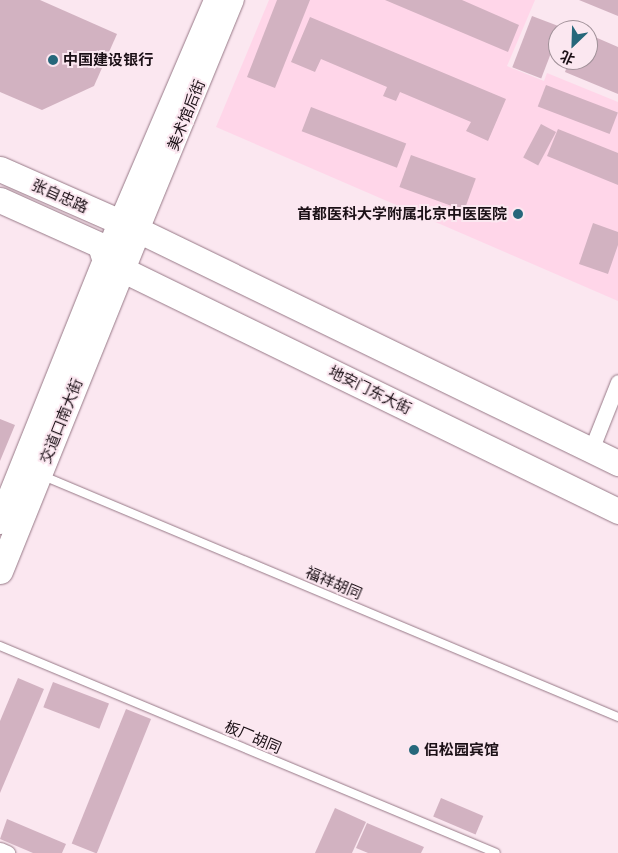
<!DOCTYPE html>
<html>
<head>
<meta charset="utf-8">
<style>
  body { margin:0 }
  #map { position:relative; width:618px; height:853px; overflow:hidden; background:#fbe7f0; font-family:Ubuntu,"Noto Sans SC",sans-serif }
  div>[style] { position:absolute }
  .built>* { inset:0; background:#ffd6e9 }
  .building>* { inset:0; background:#d2b2c1; transform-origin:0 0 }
  .roads { filter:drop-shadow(0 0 1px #967886) drop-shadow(0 0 1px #967886) }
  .service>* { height:8px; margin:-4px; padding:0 4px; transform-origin:4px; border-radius:4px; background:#fff }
  .minor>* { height:15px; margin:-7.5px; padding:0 7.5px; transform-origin:7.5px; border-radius:7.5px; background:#fff }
  .secondary>* { height:22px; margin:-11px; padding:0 11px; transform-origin:11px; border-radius:11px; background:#fff }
  .primary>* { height:25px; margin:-12.5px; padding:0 12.5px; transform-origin:12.5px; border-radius:12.5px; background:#fff }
  .dots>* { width:14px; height:14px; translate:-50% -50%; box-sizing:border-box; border:2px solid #fbe7f0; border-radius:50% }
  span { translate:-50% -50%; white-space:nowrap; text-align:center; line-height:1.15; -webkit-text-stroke:4px #fbe7f0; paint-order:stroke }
  .poi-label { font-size:15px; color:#1b1016; font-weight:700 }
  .left { translate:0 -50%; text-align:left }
  .right { translate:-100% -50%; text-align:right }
  .street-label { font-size:15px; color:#1b1016 }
  .north { position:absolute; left:548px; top:20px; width:50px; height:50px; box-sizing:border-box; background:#fbe7f0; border:1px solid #a19199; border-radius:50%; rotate:204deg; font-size:14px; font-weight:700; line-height:20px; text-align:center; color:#1b1016 }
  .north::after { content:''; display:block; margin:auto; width:18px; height:22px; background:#26677b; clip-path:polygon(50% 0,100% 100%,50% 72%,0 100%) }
</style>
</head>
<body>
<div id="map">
  <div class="built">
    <div style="clip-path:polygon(269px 0,535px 0,507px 66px,544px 81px,547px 73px,618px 102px,618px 301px,216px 127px)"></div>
  </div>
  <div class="building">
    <div style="clip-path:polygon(0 0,40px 0,117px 34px,94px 86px,42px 110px,0 92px)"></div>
    <div style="clip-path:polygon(277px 0,310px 0,275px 88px,247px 77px)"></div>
    <div style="clip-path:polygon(385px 0,462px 0,519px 25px,508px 52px)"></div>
    <div style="clip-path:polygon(579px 0,618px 0,618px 16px)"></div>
    <div style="left:532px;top:16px;width:31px;height:55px;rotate:21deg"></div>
    <div style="clip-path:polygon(310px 17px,506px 99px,488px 141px,466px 131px,471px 122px,400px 92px,396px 101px,383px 96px,387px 87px,321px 59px,315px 72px,291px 62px)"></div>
    <div style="clip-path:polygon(588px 34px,618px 47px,618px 94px,565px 72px,569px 60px,588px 60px)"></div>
    <div style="left:546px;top:85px;width:77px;height:23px;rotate:21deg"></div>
    <div style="left:311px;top:107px;width:102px;height:26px;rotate:21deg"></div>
    <div style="left:541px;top:124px;width:17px;height:38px;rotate:28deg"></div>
    <div style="clip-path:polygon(558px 129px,618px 153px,618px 185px,547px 156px)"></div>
    <div style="left:411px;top:155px;width:69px;height:34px;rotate:20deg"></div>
    <div style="clip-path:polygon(593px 223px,618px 232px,618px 245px,608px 274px,579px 264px)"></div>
    <div style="clip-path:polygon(0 419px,15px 425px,0 461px)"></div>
    <div style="clip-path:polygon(18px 678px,44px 689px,0 793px,0 721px)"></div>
    <div style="left:53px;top:682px;width:60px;height:27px;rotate:21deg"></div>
    <div style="left:126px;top:709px;width:27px;height:145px;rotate:22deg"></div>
    <div style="left:441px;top:798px;width:46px;height:20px;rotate:23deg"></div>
    <div style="clip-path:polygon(335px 808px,366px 822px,352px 853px,315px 853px)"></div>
    <div style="clip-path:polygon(7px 819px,66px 844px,62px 853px,33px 853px,0 839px)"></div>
    <div style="clip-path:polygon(367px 823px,424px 847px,421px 853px,368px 853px,356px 848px)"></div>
  </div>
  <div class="roads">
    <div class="service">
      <div style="left:41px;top:475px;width:626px;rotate:22.75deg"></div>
      <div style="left:0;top:646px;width:537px;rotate:22.65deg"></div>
    </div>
    <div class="minor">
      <div style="left:591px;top:450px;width:73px;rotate:-68.3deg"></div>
      <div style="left:0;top:850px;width:8px;rotate:23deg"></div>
    </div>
    <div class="secondary">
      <div style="left:120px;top:222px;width:241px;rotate:-66.8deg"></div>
      <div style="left:138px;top:230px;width:249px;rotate:-67.6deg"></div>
    </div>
    <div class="primary">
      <div style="left:0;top:169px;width:151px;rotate:23.8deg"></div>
      <div style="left:138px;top:230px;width:534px;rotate:25.89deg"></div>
      <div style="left:0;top:200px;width:110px;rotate:24.2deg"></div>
      <div style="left:100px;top:245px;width:17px;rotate:73deg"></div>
      <div style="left:105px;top:261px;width:571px;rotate:25.98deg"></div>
      <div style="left:0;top:521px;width:322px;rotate:-68.1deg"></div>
      <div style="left:0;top:571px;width:368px;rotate:-68deg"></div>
    </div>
  </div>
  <div class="dots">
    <div style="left:53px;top:60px;background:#26677b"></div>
    <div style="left:518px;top:214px;background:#26677b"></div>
    <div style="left:414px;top:750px;background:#26677b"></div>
  </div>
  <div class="poi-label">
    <span class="left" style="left:63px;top:60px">中国建设银行</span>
    <span class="right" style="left:507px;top:214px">首都医科大学附属北京中医医院</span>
    <span class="left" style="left:424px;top:750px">侣松园宾馆</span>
  </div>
  <div class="street-label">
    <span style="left:186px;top:115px;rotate:-68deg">美术馆后街</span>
    <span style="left:60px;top:196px;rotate:24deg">张自忠路</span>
    <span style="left:370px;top:390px;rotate:26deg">地安门东大街</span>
    <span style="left:61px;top:421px;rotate:-68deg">交道口南大街</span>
    <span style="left:334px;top:583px;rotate:23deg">福祥胡同</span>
    <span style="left:253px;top:737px;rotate:23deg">板厂胡同</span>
  </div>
  <div class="north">北</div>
</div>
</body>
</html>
